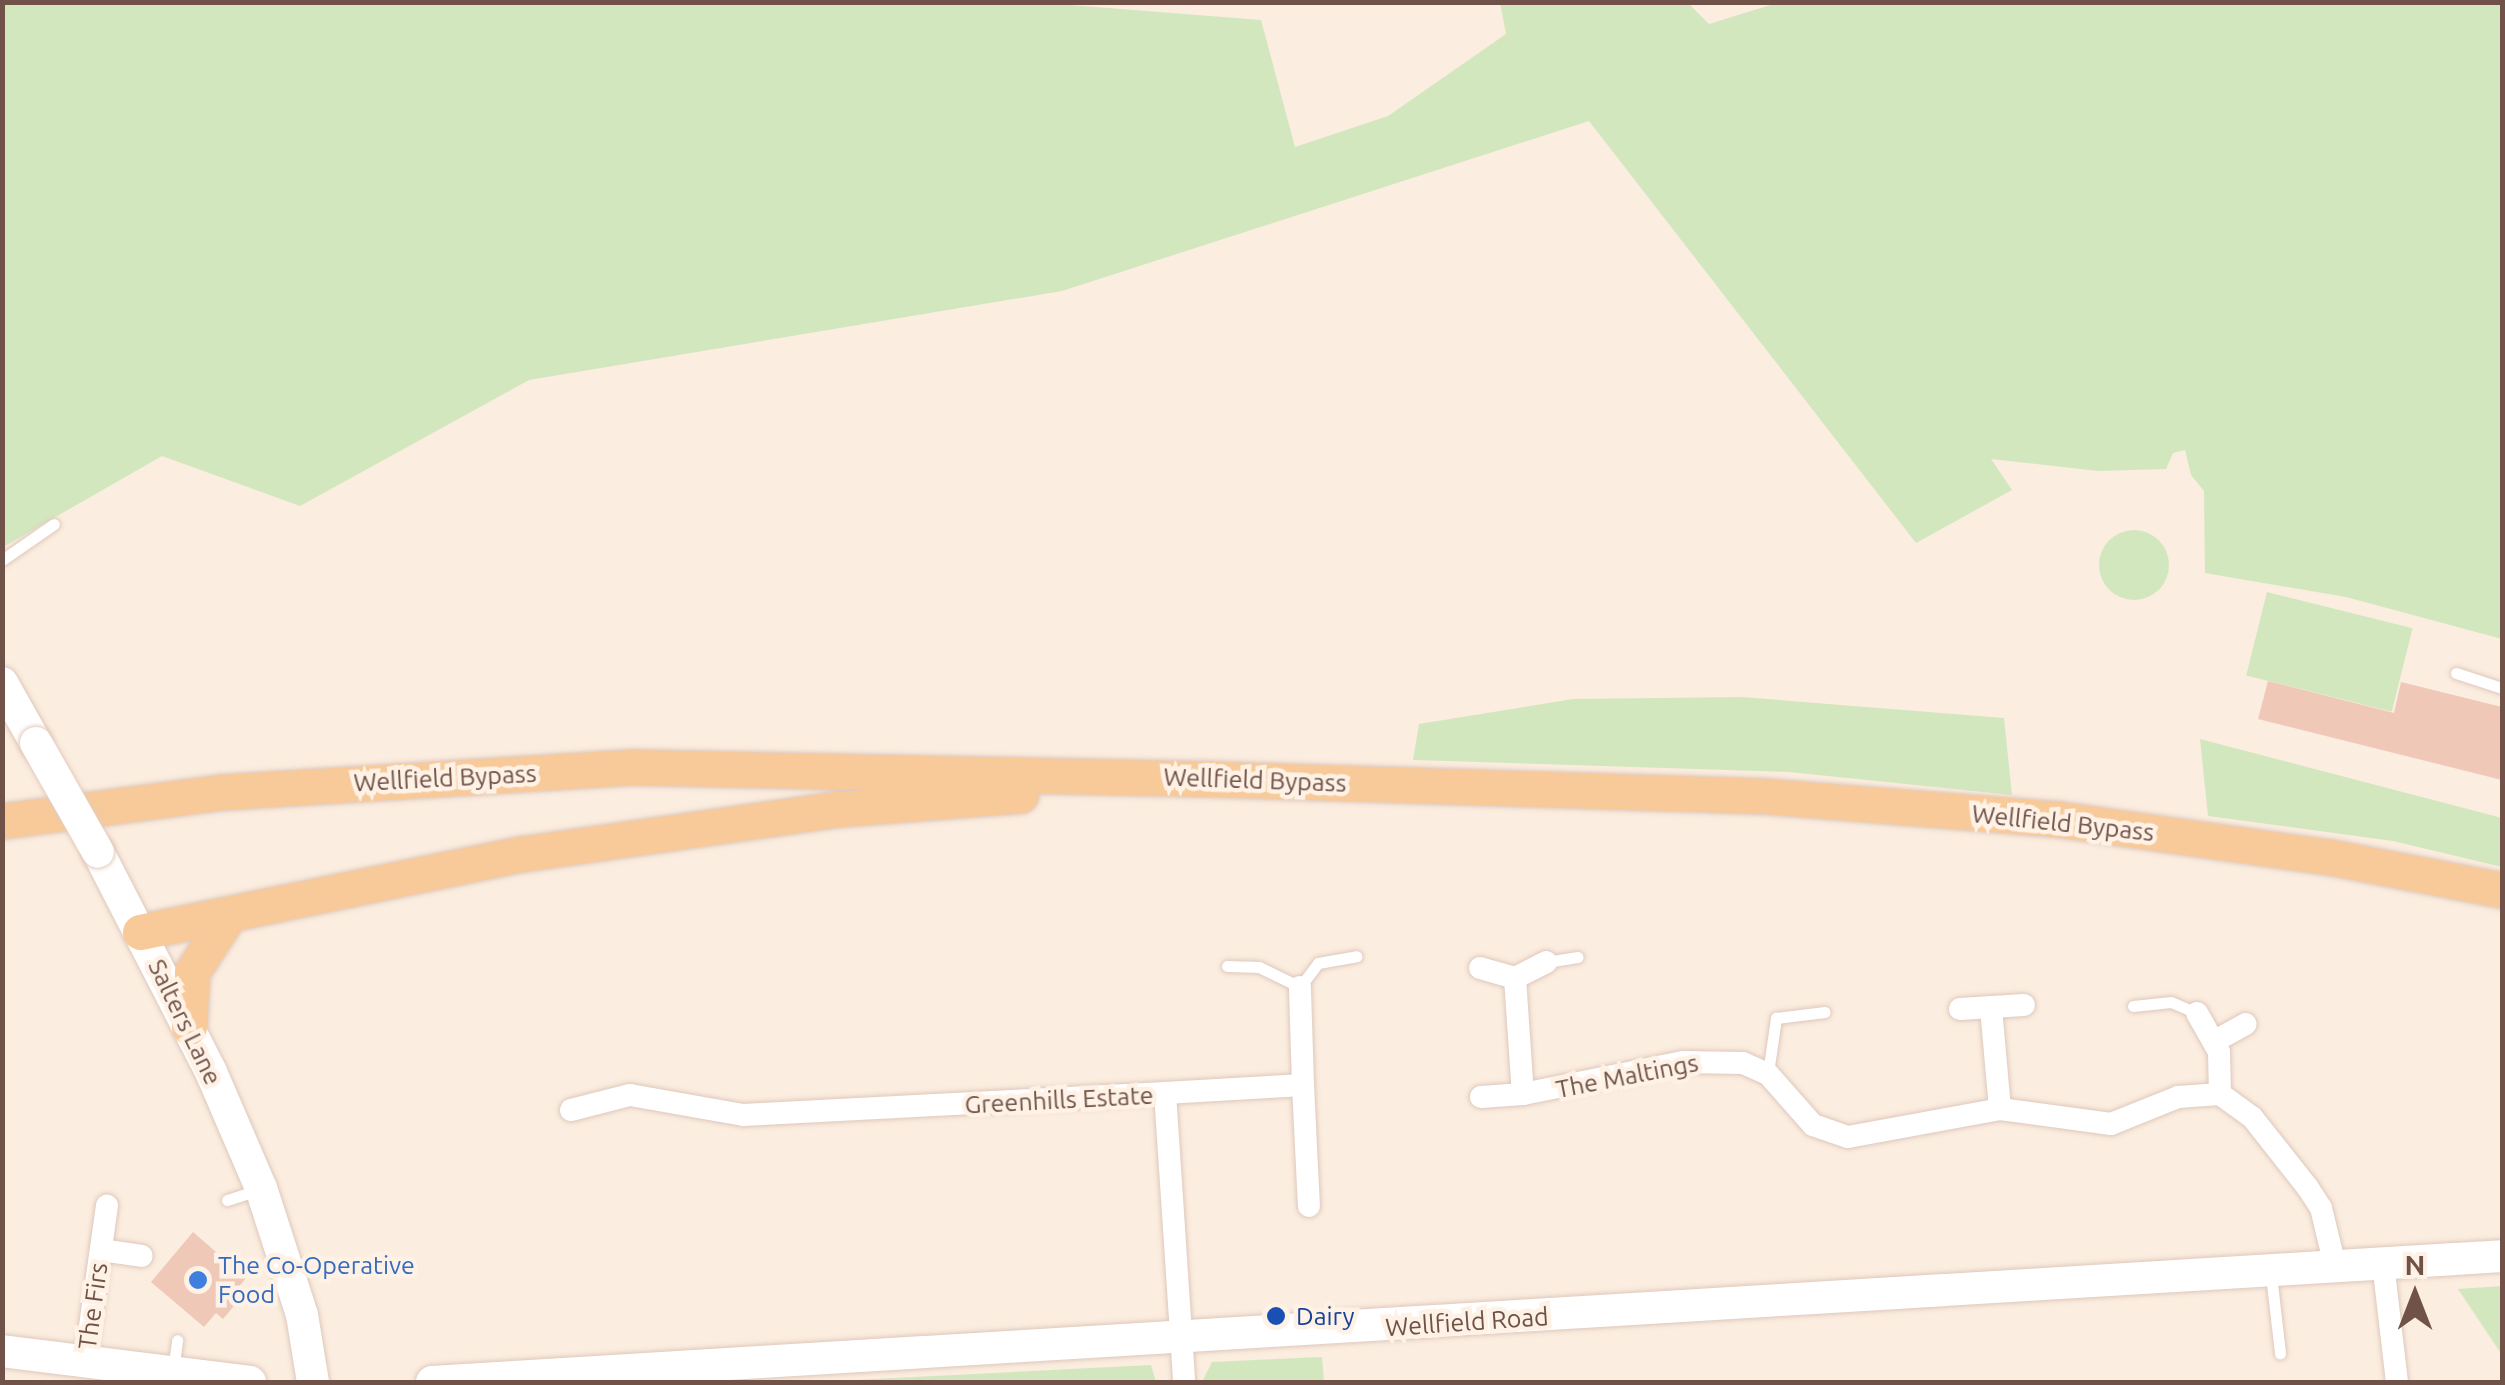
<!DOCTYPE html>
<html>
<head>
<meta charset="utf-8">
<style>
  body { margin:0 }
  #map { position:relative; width:2505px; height:1385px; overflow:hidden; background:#fbeddf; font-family:Ubuntu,sans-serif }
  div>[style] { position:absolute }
  .green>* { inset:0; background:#d3e7bf; transform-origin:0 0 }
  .round { border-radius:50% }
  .building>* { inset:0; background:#efc8b8 }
  .roads { filter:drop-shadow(0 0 2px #dec8bc) drop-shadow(0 0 2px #dec8bc) }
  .lane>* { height:11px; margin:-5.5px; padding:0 5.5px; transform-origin:5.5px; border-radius:5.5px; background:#fff }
  .street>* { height:22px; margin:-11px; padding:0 11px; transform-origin:11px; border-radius:11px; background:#fff }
  .secondary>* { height:32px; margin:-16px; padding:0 16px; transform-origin:16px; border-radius:16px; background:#fff }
  .primary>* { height:35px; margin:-17.5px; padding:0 17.5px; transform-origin:17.5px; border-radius:17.5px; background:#f8ca99 }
  .bridges { filter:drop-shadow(0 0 2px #e5cbbc) drop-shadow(0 0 2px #e5cbbc) }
  .secondary-bridge>* { height:32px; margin:-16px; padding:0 16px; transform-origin:16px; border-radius:16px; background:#fff }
  .dots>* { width:28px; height:28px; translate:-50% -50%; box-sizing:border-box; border:5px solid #fef1e5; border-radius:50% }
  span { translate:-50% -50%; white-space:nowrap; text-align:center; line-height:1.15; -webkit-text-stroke:9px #fef1e5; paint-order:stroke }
  .street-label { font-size:25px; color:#705248 }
  .shop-label { font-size:25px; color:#366cbe }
  .left { translate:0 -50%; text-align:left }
  .transit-label { font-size:25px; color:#164399 }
  .frame { position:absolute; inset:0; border:5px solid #705248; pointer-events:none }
  .north { position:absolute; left:2365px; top:1245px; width:100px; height:100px; -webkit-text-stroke:8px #fef1e5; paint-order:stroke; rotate:0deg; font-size:28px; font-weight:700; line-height:40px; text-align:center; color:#705248 }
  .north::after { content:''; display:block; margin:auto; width:35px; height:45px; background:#705248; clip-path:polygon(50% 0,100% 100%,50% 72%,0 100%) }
</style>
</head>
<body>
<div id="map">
  <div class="green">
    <div style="clip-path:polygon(1032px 2px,1261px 20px,1295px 147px,1388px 116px,1506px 34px,1500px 3px,1688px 3px,1709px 24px,1780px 2px,2502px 3px,2502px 639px,2346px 597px,2205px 573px,2204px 491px,2191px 475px,2185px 450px,2173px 453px,2166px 469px,2098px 471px,1991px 459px,2012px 490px,1916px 543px,1589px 121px,1062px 291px,529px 380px,300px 506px,162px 456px,3px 547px,3px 3px)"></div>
    <div class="round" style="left:2099px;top:530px;width:70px;height:70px"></div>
    <div style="left:2267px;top:592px;width:150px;height:86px;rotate:14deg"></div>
    <div style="clip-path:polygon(1742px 697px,2004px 718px,2012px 795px,1789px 772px,1413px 760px,1419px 724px,1573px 699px)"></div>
    <div style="clip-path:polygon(2200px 739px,2502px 818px,2502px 867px,2393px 841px,2208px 816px)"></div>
    <div style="clip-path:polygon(2502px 1286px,2502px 1355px,2458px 1289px)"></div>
    <div style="clip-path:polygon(1322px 1357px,1324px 1382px,1202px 1382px,1212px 1362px)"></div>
    <div style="clip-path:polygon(1151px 1365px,1156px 1382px,816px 1382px)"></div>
  </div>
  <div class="building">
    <div style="clip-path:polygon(2268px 681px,2394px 713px,2401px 682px,2502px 707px,2502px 780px,2258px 719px)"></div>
    <div style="clip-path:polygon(193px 1232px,246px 1278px,238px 1288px,244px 1294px,223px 1319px,216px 1313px,204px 1327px,151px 1282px)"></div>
  </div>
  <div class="roads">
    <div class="lane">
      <div style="left:2px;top:560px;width:63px;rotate:-34.7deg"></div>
      <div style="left:2456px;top:673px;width:48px;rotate:18.1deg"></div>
      <div style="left:1546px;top:962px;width:32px;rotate:-9deg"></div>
      <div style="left:1227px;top:966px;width:32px;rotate:2deg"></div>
      <div style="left:1259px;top:967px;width:46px;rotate:26deg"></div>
      <div style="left:1300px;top:987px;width:30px;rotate:-53deg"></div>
      <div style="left:1318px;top:963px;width:39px;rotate:-10deg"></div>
      <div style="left:2133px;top:1006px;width:38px;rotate:-6deg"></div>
      <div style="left:2171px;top:1002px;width:28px;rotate:23deg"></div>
      <div style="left:1768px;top:1073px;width:56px;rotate:-81.7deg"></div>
      <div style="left:1776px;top:1018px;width:49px;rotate:-7deg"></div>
      <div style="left:227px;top:1200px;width:32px;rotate:-18deg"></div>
      <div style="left:2271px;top:1275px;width:79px;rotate:83.4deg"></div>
      <div style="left:173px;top:1370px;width:30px;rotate:-82deg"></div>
    </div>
    <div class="street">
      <div style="left:1480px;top:968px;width:36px;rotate:16deg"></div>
      <div style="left:1515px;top:978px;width:35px;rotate:-27deg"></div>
      <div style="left:1515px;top:978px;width:116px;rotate:86.1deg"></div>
      <div style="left:1523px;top:1094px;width:163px;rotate:-11.3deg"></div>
      <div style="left:1683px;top:1062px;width:60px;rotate:1deg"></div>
      <div style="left:1743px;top:1063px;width:27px;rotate:24deg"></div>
      <div style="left:1768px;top:1074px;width:68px;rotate:48.6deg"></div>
      <div style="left:1813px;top:1125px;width:37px;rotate:19deg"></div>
      <div style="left:1848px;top:1137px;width:155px;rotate:-10.4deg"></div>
      <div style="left:2000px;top:1109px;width:112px;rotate:7.7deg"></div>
      <div style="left:2111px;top:1124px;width:72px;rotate:-21.9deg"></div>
      <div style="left:2178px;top:1097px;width:42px;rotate:-4.1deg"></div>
      <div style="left:2220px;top:1094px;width:39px;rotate:36deg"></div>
      <div style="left:2252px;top:1117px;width:90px;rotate:51.7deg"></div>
      <div style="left:2308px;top:1188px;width:24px;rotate:57deg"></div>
      <div style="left:2321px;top:1208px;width:60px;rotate:76.4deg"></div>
      <div style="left:1991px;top:1008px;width:101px;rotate:84.9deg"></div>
      <div style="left:1960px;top:1009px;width:64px;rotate:-3.6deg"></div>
      <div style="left:2197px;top:1013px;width:45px;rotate:60.6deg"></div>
      <div style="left:2219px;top:1052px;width:42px;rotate:88.6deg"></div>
      <div style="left:2215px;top:1041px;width:35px;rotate:-29deg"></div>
      <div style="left:1303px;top:1085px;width:121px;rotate:87.2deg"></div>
      <div style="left:1165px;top:1093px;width:138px;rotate:-3.3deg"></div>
      <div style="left:1303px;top:1085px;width:98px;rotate:-91.8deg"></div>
      <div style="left:1481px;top:1097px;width:42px;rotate:-4.1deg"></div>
      <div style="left:571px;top:1110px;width:61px;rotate:-14.3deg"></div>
      <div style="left:630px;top:1095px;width:115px;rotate:10deg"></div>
      <div style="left:743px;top:1115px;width:423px;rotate:-3deg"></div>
      <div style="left:1165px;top:1093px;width:290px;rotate:86.2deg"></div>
      <div style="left:101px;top:1250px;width:41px;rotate:8.3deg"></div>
      <div style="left:2383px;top:1263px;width:120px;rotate:83.3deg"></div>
      <div style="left:85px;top:1362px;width:158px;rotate:-82deg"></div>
    </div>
    <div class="secondary">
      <div style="left:2px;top:683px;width:69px;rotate:60.5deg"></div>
      <div style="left:98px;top:852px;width:247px;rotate:62.8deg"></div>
      <div style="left:211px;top:1072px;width:126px;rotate:66.7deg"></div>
      <div style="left:261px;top:1188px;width:133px;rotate:72.1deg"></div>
      <div style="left:302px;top:1315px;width:68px;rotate:80.7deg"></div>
      <div style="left:2px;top:1351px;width:250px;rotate:7.1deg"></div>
      <div style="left:432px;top:1382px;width:2074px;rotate:-3.48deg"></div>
    </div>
    <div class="primary">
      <div style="left:2px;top:821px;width:222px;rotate:-7.5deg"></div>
      <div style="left:222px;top:792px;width:411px;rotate:-3.5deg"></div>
      <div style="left:632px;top:767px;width:583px;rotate:1.18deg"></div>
      <div style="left:1215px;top:779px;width:549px;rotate:1.77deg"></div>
      <div style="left:1764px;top:796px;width:295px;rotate:4.5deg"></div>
      <div style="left:2058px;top:819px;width:275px;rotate:8deg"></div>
      <div style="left:2330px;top:857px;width:175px;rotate:10.9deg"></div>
      <div style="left:140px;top:932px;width:389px;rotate:-11.6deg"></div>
      <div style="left:521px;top:854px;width:321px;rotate:-8.1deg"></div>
      <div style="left:839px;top:809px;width:182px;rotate:-4.4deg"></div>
      <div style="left:189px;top:1027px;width:55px;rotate:-86.9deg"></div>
      <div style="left:192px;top:972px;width:68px;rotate:-57deg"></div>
    </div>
  </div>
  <div class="bridges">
    <div class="secondary-bridge">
      <div style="left:36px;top:743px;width:125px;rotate:60.4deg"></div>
    </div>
  </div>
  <div class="dots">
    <div style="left:198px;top:1280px;background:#3f7fe0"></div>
    <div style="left:1276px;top:1316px;background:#1a4fb4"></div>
  </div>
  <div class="street-label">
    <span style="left:445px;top:778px;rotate:-3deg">Wellfield Bypass</span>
    <span style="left:1255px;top:780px;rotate:2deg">Wellfield Bypass</span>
    <span style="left:2063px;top:823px;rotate:6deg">Wellfield Bypass</span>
    <span style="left:185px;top:1022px;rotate:64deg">Salters Lane</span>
    <span style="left:1627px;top:1076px;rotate:-11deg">The Maltings</span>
    <span style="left:1059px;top:1100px;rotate:-3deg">Greenhills Estate</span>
    <span style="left:93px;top:1306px;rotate:-82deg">The Firs</span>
    <span style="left:1467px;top:1322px;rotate:-4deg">Wellfield Road</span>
  </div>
  <div class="shop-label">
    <span class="left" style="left:218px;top:1280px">The Co-Operative<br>Food</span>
  </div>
  <div class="transit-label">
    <span class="left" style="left:1296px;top:1316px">Dairy</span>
  </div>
  <div class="frame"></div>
  <div class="north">N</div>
</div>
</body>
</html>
